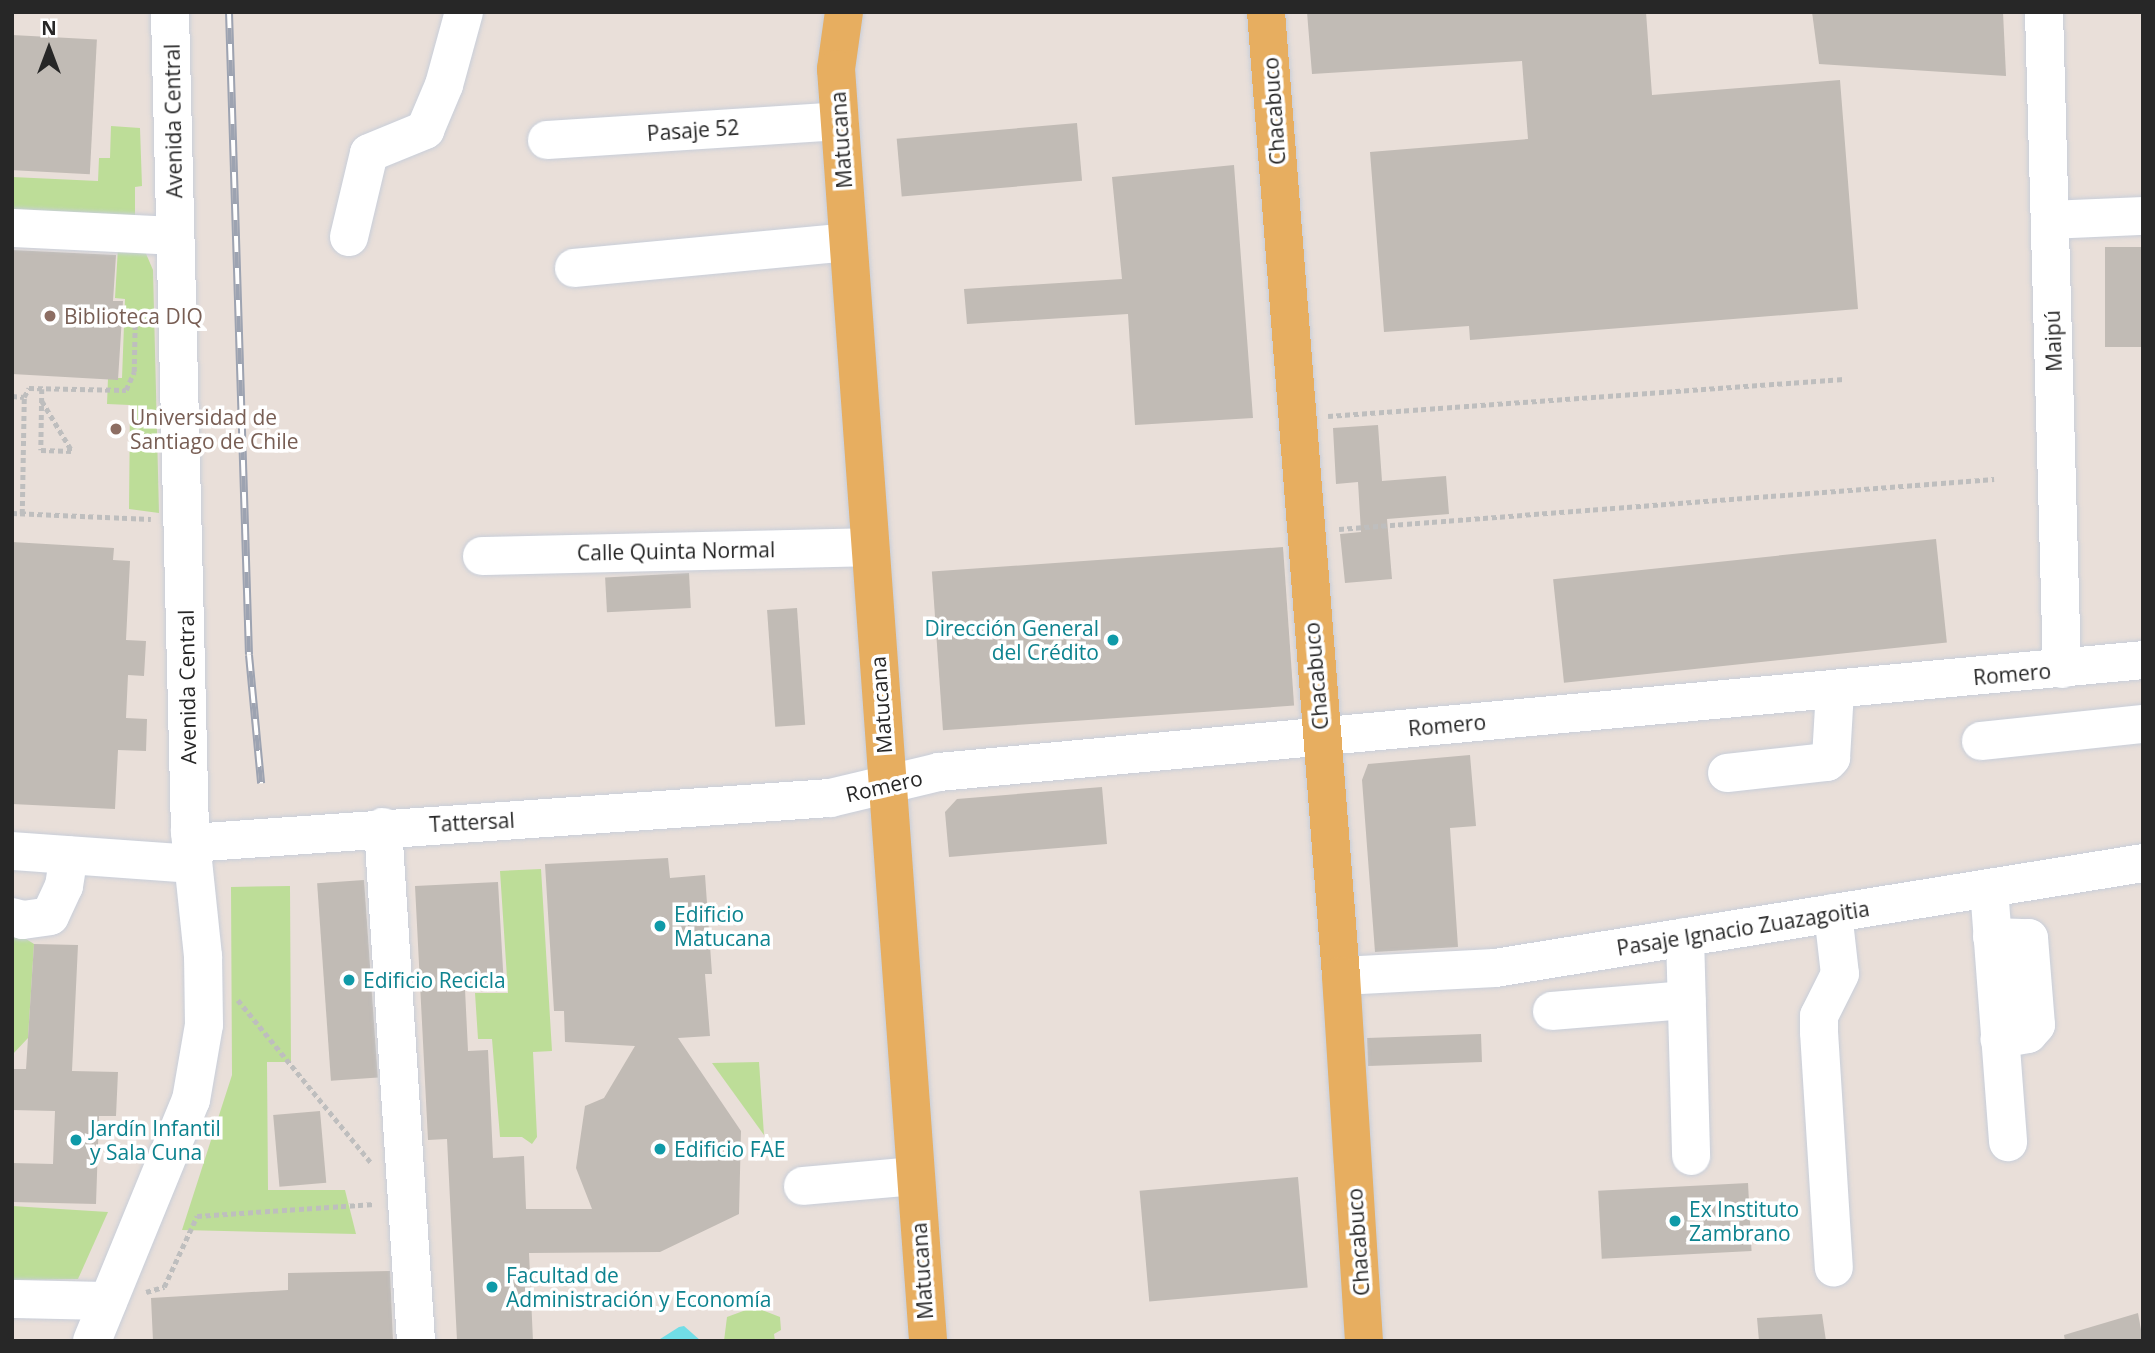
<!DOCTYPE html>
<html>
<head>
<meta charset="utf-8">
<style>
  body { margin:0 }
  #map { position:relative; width:2155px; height:1353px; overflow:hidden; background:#e9dfd9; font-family:"Open Sans",sans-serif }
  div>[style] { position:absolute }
  .green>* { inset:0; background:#bddd98 }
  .water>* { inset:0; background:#71dde6 }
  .building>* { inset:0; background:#c1bbb5; transform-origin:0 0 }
  .path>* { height:4.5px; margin-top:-2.25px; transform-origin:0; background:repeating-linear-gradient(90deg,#bebebe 0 5px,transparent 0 8.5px) }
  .roads { filter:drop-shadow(0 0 2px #c8ced9) drop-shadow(0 0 2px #c8ced9) }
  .minor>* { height:38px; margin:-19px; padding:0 19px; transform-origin:19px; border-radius:19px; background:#fff }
  .major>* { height:38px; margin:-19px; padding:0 19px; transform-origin:19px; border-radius:19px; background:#e7ae60 }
  .rail>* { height:8px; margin-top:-4px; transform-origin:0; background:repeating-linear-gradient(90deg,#fff 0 16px,#9da3b1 0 32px); box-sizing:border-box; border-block:2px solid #9da3b1 }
  .dots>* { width:19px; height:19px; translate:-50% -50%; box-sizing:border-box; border:4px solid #fff; border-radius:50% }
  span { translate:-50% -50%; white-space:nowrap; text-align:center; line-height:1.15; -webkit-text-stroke:7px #fff; paint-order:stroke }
  .street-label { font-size:21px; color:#272727 }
  .education-label { font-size:21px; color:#785e54 }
  .left { translate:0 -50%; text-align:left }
  .culture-label { font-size:21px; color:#0d838f }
  .right { translate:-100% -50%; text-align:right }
  .frame { position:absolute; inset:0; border:14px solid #272727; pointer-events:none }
  .north { position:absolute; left:14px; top:14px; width:70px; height:70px; -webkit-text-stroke:5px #fff; paint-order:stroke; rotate:0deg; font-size:19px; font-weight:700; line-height:28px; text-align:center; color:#272727 }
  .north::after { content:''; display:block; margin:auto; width:24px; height:32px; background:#272727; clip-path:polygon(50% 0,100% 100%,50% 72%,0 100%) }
</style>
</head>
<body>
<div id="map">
  <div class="green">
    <div style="clip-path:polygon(111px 126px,140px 128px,142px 186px,135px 187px,135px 247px,12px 239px,12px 177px,98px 181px,99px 158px,110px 158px)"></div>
    <div style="clip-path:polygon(118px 248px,144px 249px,153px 270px,159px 513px,129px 509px,130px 405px,107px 404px,108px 378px,122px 378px,125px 299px,115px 298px)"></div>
    <div style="clip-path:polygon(541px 869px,552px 1051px,533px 1052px,537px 1137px,532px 1144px,522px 1137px,500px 1137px,492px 1039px,478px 1039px,475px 993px,508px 993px,500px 871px)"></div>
    <div style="clip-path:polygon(290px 886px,291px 1062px,267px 1062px,268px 1190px,345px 1190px,356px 1234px,182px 1230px,232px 1075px,231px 887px)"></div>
    <div style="clip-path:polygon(12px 930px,34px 944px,28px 1038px,12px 1055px)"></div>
    <div style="clip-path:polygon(759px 1062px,764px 1135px,712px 1063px)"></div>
    <div style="clip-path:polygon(12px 1206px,108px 1212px,78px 1279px,12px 1280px)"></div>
    <div style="clip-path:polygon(754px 1307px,780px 1317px,781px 1330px,774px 1334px,775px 1341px,724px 1341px,727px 1317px)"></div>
  </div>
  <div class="water">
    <div style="clip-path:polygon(684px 1326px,701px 1341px,657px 1341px,679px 1327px)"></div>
  </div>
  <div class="building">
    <div style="clip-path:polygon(1307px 12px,1646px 12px,1652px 95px,1840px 80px,1858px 309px,1470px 340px,1469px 326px,1384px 332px,1370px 152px,1528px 139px,1522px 61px,1312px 74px)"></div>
    <div style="clip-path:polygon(1812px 12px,2003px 12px,2006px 76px,1819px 64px)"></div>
    <div style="left:12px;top:35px;width:85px;height:135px;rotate:3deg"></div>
    <div style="left:1077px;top:123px;width:58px;height:181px;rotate:85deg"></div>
    <div style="clip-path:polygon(1234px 165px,1253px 418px,1135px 425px,1128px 314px,967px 324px,964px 289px,1122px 279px,1112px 177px)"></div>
    <div style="left:2143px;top:247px;width:100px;height:38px;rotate:90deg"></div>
    <div style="clip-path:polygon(12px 250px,116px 255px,113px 301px,123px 301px,118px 380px,12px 374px)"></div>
    <div style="clip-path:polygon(1378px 425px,1382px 481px,1446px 476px,1449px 514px,1387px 519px,1392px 579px,1345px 583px,1340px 534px,1361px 532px,1358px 482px,1336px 484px,1333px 428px)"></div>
    <div style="left:1936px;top:539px;width:104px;height:385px;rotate:84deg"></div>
    <div style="clip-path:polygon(12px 542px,114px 548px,113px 560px,130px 561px,126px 640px,146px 641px,144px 676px,128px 675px,126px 718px,147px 719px,146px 751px,118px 750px,115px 809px,12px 804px)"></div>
    <div style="left:1283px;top:547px;width:159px;height:352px;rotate:86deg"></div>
    <div style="left:689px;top:573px;width:35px;height:84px;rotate:87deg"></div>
    <div style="left:797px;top:608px;width:117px;height:30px;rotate:86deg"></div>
    <div style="clip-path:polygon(1470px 755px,1476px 826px,1450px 828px,1458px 947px,1375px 952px,1362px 780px,1368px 764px)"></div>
    <div style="clip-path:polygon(1102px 787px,1107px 844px,949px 857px,945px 812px,957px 799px)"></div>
    <div style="clip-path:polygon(668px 858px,670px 878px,705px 875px,712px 974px,705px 974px,710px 1036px,678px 1038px,741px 1131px,739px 1214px,660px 1252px,529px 1253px,533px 1341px,457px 1341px,447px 1139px,428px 1140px,415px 886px,498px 882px,504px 987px,465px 989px,468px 1051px,488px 1050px,493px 1158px,524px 1156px,526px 1209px,592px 1209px,576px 1168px,585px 1106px,604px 1098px,635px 1046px,565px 1042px,564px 1011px,554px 1011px,545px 864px)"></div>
    <div style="left:364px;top:880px;width:198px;height:47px;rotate:86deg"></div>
    <div style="clip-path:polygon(34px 944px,78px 945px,72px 1071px,118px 1072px,116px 1116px,99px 1116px,96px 1204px,12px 1202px,12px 1163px,53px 1164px,55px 1111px,12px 1110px,12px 1069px,26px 1069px)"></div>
    <div style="left:1481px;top:1034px;width:28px;height:114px;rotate:88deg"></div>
    <div style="left:320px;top:1111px;width:72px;height:47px;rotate:85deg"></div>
    <div style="left:1298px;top:1177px;width:111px;height:159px;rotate:85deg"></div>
    <div style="left:1748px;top:1183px;width:68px;height:150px;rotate:87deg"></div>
    <div style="clip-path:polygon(390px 1271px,393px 1341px,153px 1341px,151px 1298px,288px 1290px,288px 1273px)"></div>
    <div style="clip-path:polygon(2138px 1313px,2143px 1341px,2065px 1341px,2064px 1335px)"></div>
    <div style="clip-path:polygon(1822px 1314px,1826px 1341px,1759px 1341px,1757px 1318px)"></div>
  </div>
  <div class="path">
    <div style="left:42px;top:389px;width:61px;rotate:90.9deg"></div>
    <div style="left:41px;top:450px;width:31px;rotate:2deg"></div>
    <div style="left:12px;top:396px;width:12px;rotate:5deg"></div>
    <div style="left:42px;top:401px;width:58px;rotate:59deg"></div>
    <div style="left:1328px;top:416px;width:517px;rotate:-4.1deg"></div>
    <div style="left:12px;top:513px;width:139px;rotate:2.5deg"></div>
    <div style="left:22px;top:514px;width:117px;rotate:-89deg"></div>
    <div style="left:24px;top:397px;width:10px;rotate:-61deg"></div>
    <div style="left:29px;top:388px;width:97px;rotate:1.2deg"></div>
    <div style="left:126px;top:390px;width:20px;rotate:-66deg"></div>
    <div style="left:134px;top:372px;width:52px;rotate:-88.9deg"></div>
    <div style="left:1339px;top:529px;width:657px;rotate:-4.37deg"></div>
    <div style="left:238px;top:1000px;width:212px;rotate:50.7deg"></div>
    <div style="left:146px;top:1292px;width:19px;rotate:-16deg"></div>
    <div style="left:164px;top:1287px;width:78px;rotate:-65.1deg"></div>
    <div style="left:197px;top:1216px;width:178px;rotate:-3.9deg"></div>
  </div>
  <div class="roads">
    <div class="minor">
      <div style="left:2044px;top:12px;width:657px;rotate:88.43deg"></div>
      <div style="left:547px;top:140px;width:293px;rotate:-3.7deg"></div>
      <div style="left:2050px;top:220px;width:93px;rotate:-2.5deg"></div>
      <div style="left:12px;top:228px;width:163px;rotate:2.8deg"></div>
      <div style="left:349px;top:237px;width:86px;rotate:-76.6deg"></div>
      <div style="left:369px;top:153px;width:61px;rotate:-22.3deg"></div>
      <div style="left:425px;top:130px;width:49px;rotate:-67.1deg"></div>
      <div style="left:444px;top:85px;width:76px;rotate:-74.7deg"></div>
      <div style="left:574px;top:268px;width:275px;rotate:-5.4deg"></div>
      <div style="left:482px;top:556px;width:387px;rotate:-1.3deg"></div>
      <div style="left:1981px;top:741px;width:163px;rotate:-6deg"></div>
      <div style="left:1727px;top:773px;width:101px;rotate:-6.3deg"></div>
      <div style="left:1827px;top:762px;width:6px;rotate:-45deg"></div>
      <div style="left:1831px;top:758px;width:68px;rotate:-86.6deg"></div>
      <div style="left:383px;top:827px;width:515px;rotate:86.33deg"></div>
      <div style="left:191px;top:843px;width:641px;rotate:-4.03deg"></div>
      <div style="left:830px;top:798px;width:112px;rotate:-13.4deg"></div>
      <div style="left:939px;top:772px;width:1209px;rotate:-5.31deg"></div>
      <div style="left:12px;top:851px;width:180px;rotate:4.1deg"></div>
      <div style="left:1989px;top:888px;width:255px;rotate:85.7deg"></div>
      <div style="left:1833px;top:913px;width:61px;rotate:83.5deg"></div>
      <div style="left:1840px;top:974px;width:47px;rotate:116.6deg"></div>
      <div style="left:1819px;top:1016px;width:16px;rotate:90deg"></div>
      <div style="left:1819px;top:1032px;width:236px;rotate:86.4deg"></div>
      <div style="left:12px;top:917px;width:11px;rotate:15deg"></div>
      <div style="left:23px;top:920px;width:27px;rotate:-8deg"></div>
      <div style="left:50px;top:916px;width:33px;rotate:-65deg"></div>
      <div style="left:64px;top:886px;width:31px;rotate:-81deg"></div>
      <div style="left:1685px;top:937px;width:219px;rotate:88.4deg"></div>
      <div style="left:1992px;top:937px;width:37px;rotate:2deg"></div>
      <div style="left:2029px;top:938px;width:87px;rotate:85.4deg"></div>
      <div style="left:2036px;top:1025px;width:12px;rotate:132deg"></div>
      <div style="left:2028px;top:1034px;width:29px;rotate:170deg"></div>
      <div style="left:1341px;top:976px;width:154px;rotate:-3deg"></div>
      <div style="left:1495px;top:968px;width:656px;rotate:-9.2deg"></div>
      <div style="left:1552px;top:1011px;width:135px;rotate:-4.7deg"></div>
      <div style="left:803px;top:1186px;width:113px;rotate:-5.1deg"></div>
      <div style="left:12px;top:1299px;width:96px;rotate:1.2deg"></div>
      <div style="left:92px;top:1341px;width:261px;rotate:-67.7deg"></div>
      <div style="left:191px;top:1100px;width:76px;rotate:-80.2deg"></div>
      <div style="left:204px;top:1025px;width:69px;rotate:-90.8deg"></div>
      <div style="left:203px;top:956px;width:125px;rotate:-96deg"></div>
      <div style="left:190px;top:832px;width:820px;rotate:-91.4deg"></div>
    </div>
    <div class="major">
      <div style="left:844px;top:12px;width:58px;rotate:98deg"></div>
      <div style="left:836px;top:69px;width:1275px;rotate:85.86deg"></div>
      <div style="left:1266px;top:12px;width:967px;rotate:85.55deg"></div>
      <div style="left:1341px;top:976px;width:366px;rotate:86.4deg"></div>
    </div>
  </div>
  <div class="rail">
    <div style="left:229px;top:12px;width:643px;rotate:88.22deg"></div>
    <div style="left:249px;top:655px;width:129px;rotate:84.6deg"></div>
  </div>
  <div class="dots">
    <div style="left:50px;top:316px;background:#8d6e63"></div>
    <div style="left:116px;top:429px;background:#8d6e63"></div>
    <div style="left:1113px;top:640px;background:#0f9aa8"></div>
    <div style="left:660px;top:926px;background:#0f9aa8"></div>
    <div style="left:349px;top:980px;background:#0f9aa8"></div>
    <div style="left:76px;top:1140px;background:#0f9aa8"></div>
    <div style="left:660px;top:1149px;background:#0f9aa8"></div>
    <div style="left:1675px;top:1221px;background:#0f9aa8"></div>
    <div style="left:492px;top:1287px;background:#0f9aa8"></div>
  </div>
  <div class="street-label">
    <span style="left:1274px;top:111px;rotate:-94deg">Chacabuco</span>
    <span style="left:173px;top:121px;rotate:-91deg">Avenida Central</span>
    <span style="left:693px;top:130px;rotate:-4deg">Pasaje 52</span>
    <span style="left:841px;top:140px;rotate:-94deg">Matucana</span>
    <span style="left:2053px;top:341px;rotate:-92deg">Maipú</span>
    <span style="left:676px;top:551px;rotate:-1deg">Calle Quinta Normal</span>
    <span style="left:2012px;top:674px;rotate:-5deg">Romero</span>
    <span style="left:1316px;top:676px;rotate:-95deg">Chacabuco</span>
    <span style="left:187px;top:687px;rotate:-91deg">Avenida Central</span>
    <span style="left:881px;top:705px;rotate:-94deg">Matucana</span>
    <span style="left:1447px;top:725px;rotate:-5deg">Romero</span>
    <span style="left:884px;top:786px;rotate:-13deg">Romero</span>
    <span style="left:472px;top:822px;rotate:-3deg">Tattersal</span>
    <span style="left:1743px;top:928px;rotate:-9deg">Pasaje Ignacio Zuazagoitia</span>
    <span style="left:1358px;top:1242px;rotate:-94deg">Chacabuco</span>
    <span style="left:922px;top:1271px;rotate:-94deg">Matucana</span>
  </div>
  <div class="education-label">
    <span class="left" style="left:64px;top:316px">Biblioteca DIQ</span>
    <span class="left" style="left:130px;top:429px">Universidad de<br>Santiago de Chile</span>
  </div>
  <div class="culture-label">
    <span class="right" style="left:1099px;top:640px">Dirección General<br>del Crédito</span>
    <span class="left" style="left:674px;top:926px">Edificio<br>Matucana</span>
    <span class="left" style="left:363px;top:980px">Edificio Recicla</span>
    <span class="left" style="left:90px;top:1140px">Jardín Infantil<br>y Sala Cuna</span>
    <span class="left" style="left:674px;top:1149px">Edificio FAE</span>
    <span class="left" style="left:1689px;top:1221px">Ex Instituto<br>Zambrano</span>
    <span class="left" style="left:506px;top:1287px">Facultad de<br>Administración y Economía</span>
  </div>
  <div class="frame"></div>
  <div class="north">N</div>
</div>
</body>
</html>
